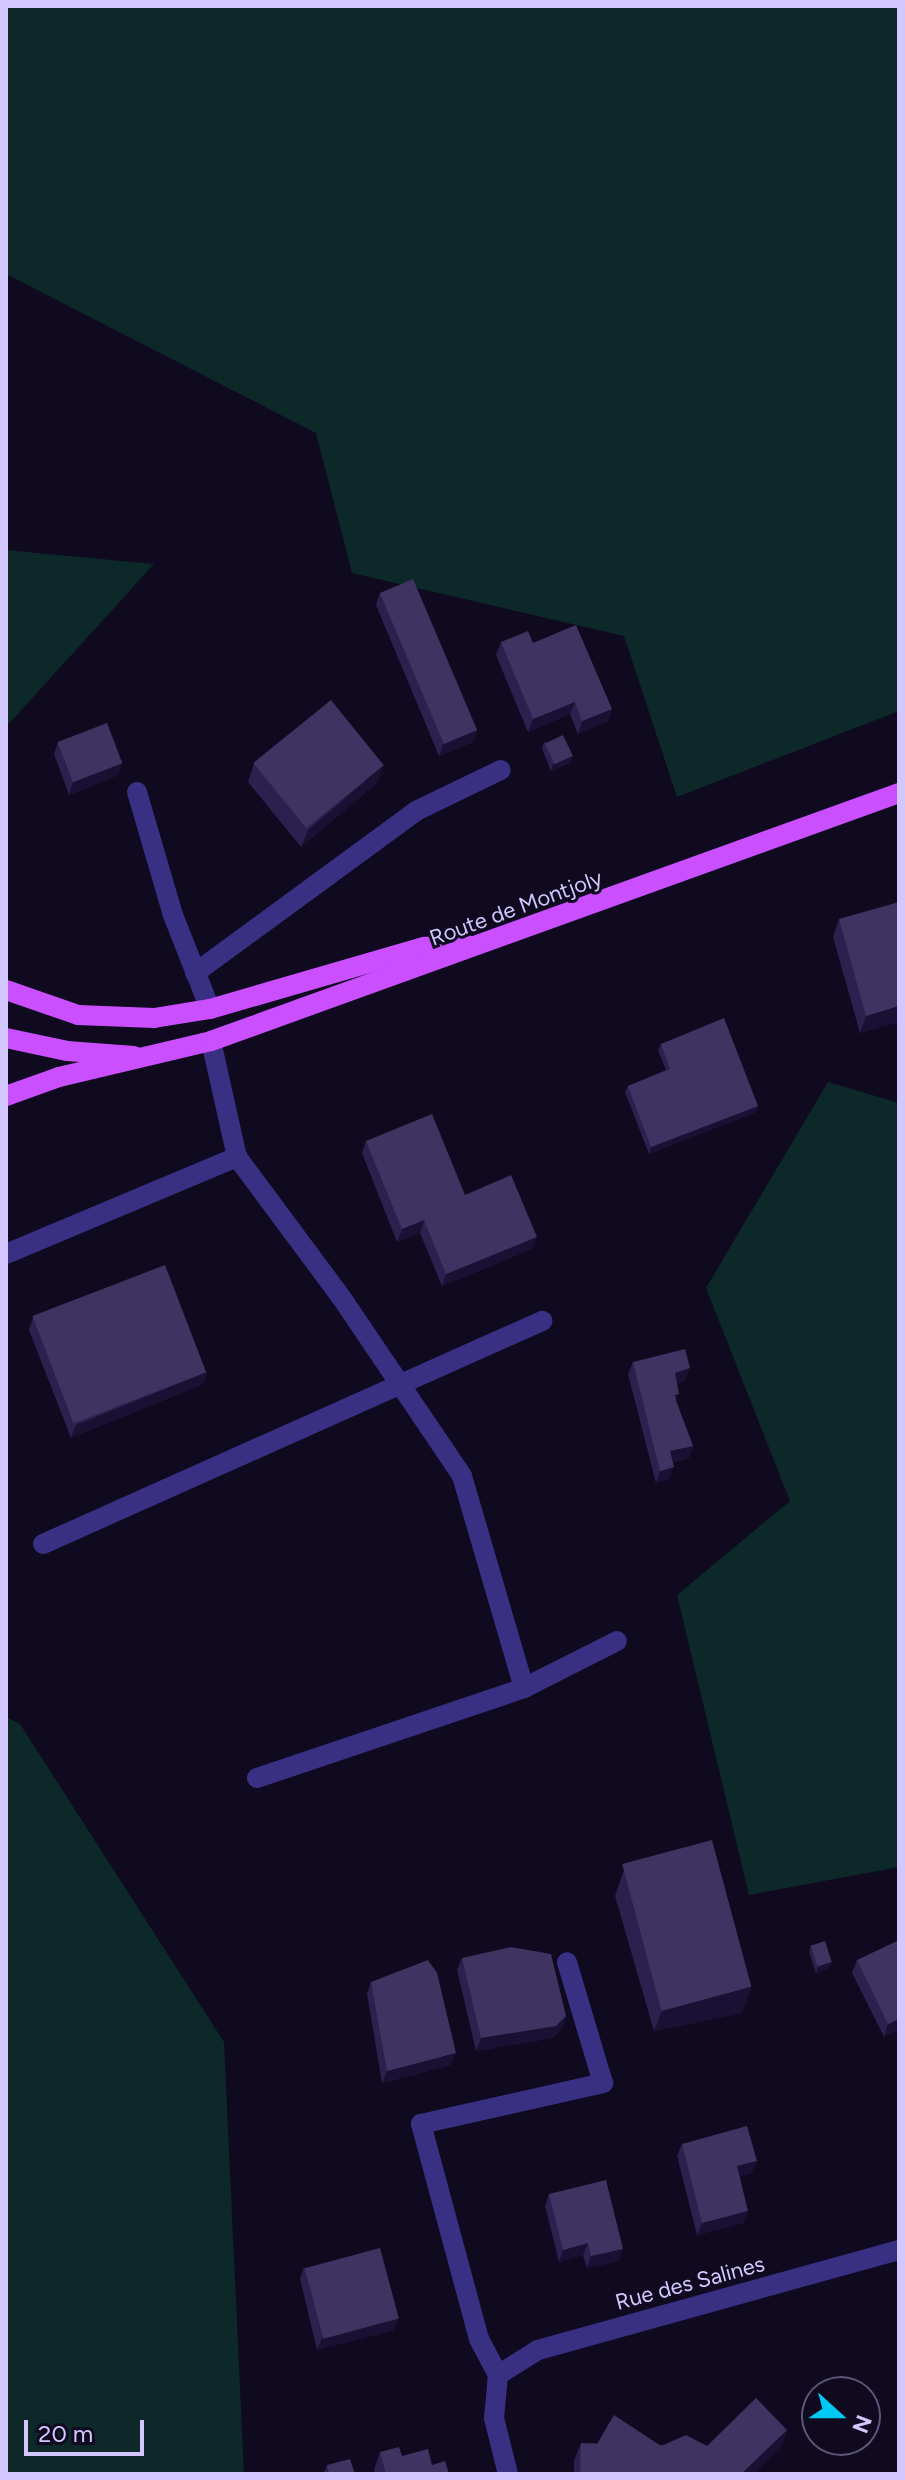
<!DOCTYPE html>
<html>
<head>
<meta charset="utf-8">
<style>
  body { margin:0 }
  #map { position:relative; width:905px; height:2480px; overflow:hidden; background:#0f0a1f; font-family:Figtree,sans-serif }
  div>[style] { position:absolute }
  .green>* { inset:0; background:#0c2829 }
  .minor>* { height:20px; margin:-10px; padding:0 10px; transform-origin:10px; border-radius:10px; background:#393083 }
  .major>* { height:20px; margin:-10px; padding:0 10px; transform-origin:10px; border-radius:10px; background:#c94fff }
  .wall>* { inset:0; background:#2c214e }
  .shaded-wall>* { inset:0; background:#191033 }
  .building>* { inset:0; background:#3e3361; transform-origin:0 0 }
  span { translate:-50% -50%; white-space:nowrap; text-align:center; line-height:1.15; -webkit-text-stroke:6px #0f0a1f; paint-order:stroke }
  .street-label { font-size:22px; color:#d2c8ff }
  .frame { position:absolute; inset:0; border:8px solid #d2c8ff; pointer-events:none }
  .north { position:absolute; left:801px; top:2376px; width:80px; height:80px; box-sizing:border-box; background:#0f0a1f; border:2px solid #5d5679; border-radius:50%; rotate:111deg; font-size:22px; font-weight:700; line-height:32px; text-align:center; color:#d2c8ff }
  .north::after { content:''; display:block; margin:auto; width:28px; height:36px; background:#00caf3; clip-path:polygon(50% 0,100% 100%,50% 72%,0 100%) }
  .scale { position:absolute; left:24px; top:2420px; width:120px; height:36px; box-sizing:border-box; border:4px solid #d2c8ff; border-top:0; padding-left:10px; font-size:24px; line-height:28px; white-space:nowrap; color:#d2c8ff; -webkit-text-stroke:6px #0f0a1f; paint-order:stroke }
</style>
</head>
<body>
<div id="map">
  <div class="green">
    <div style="clip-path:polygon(6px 6px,899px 6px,899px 711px,677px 797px,624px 636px,352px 573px,316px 433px,6px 274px)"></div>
    <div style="clip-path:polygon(6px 550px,154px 564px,6px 727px)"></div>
    <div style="clip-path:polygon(828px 1082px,899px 1103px,899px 1867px,749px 1895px,677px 1595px,790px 1501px,706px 1288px)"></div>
    <div style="clip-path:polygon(6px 1717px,20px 1724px,224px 2042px,244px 2474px,6px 2474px)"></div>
  </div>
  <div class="minor">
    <div style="left:137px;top:792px;width:128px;rotate:73.7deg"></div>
    <div style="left:173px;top:915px;width:101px;rotate:68.5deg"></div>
    <div style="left:195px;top:973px;width:274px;rotate:-36.2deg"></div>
    <div style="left:416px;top:811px;width:94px;rotate:-25.8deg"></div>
    <div style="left:211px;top:1041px;width:119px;rotate:77.4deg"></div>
    <div style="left:237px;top:1157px;width:174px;rotate:53.4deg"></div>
    <div style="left:341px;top:1297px;width:216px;rotate:55.9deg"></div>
    <div style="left:462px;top:1476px;width:221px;rotate:73.7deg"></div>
    <div style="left:6px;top:1254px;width:251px;rotate:-22.8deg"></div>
    <div style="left:43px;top:1544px;width:547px;rotate:-24.08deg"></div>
    <div style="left:257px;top:1778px;width:282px;rotate:-18.6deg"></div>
    <div style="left:524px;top:1688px;width:104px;rotate:-26.8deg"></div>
    <div style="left:498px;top:2375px;width:41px;rotate:-117.8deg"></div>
    <div style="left:479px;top:2339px;width:223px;rotate:-105.1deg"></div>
    <div style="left:421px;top:2124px;width:187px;rotate:-12.7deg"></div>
    <div style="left:603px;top:2083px;width:126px;rotate:-106.6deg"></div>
    <div style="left:498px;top:2375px;width:47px;rotate:-32deg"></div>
    <div style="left:538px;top:2350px;width:375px;rotate:-15.5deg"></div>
    <div style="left:498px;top:2375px;width:43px;rotate:95.3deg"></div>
    <div style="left:494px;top:2418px;width:58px;rotate:76deg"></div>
  </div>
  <div class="major">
    <div style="left:6px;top:990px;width:76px;rotate:19.1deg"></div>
    <div style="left:78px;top:1015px;width:76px;rotate:2.3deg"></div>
    <div style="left:154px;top:1018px;width:57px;rotate:-9.1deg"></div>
    <div style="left:210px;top:1009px;width:223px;rotate:-16.2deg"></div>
    <div style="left:424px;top:947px;width:42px;rotate:-4.1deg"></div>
    <div style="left:6px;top:1038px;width:62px;rotate:12deg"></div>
    <div style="left:67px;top:1051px;width:67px;rotate:4.3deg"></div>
    <div style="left:6px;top:1096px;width:56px;rotate:-19.7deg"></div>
    <div style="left:59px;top:1077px;width:156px;rotate:-13.3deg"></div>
    <div style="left:211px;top:1041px;width:731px;rotate:-19.82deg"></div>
  </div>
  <div class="wall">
    <div style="clip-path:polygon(380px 593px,477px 730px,473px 742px,439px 756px,376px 605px)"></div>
    <div style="clip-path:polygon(501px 642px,533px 643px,612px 709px,608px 721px,578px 734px,570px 714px,528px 732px,496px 655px)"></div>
    <div style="clip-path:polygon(58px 742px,118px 775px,69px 795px,54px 754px)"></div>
    <div style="clip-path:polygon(544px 742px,573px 756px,570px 763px,551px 771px,542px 749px)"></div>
    <div style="clip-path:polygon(254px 764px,378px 782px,301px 847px,248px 782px)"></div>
    <div style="clip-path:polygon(839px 919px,899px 1022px,860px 1033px,833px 937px)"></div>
    <div style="clip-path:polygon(661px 1044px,758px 1106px,756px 1112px,649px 1154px,625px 1092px,628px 1086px,666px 1070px,658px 1050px)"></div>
    <div style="clip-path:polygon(366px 1141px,465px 1195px,532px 1249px,442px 1286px,420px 1233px,397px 1242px,362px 1153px)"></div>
    <div style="clip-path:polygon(33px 1318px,207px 1372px,203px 1384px,71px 1438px,29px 1330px)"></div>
    <div style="clip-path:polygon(633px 1362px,685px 1381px,677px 1383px,676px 1402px,693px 1446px,689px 1458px,673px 1462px,669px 1479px,656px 1483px,628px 1374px)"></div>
    <div style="clip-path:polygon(624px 1870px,742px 2013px,654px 2031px,615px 1896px)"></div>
    <div style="clip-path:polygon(811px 1945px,829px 1968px,816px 1973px,809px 1952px)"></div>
    <div style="clip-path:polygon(899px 1945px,899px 2029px,884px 2037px,852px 1973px,857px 1960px)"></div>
    <div style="clip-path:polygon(462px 1958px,566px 2016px,562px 2028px,552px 2038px,476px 2051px,457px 1970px)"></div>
    <div style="clip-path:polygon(371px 1982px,451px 2065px,382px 2083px,367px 1994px)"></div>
    <div style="clip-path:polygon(682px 2144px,752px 2173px,740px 2176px,744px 2223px,697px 2235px,677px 2156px)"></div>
    <div style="clip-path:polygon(549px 2194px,619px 2261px,587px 2268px,583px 2255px,559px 2262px,545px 2206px)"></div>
    <div style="clip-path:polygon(304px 2267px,394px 2330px,317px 2350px,300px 2279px)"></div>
    <div style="clip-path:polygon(787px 2430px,781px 2447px,753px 2474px,574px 2474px,574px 2461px,581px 2443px,707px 2446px)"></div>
    <div style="clip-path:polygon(380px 2452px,402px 2456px,432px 2465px,449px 2474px,375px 2474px,374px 2470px)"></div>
    <div style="clip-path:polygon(327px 2465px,355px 2474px,323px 2474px)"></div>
  </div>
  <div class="shaded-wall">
    <div style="clip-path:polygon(575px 702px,570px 714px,528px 732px,533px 719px)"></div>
    <div style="clip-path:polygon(612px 709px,608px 721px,578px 734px,582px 721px)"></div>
    <div style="clip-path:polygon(477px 730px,473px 742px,439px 756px,443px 744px)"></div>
    <div style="clip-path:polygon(573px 756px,570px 763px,551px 771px,553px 764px)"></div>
    <div style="clip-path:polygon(122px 763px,118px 775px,69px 795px,73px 782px)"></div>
    <div style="clip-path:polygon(384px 765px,378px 782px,301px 847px,308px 830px)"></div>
    <div style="clip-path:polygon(899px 1006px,899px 1022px,860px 1033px,866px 1016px)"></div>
    <div style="clip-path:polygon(758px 1106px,756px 1112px,649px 1154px,651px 1147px)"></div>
    <div style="clip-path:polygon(424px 1220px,420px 1233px,397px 1242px,402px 1229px)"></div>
    <div style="clip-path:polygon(537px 1237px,532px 1249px,442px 1286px,446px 1274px)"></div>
    <div style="clip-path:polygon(690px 1368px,685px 1381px,670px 1385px,675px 1373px)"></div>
    <div style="clip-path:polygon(207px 1372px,203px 1384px,71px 1438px,76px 1425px)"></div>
    <div style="clip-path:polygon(693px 1446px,689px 1458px,665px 1463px,670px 1451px)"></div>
    <div style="clip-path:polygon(674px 1467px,669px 1479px,656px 1483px,660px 1471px)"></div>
    <div style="clip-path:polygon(832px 1962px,829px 1968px,816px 1973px,818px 1966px)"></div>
    <div style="clip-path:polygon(752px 1987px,742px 2013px,654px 2031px,664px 2005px)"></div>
    <div style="clip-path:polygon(566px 2016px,562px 2028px,552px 2038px,476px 2051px,481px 2038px)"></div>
    <div style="clip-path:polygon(899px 2019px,899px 2029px,884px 2037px,888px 2024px)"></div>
    <div style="clip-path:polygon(456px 2053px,451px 2065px,382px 2083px,387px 2071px)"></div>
    <div style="clip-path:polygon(757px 2161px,752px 2173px,732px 2178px,737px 2166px)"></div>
    <div style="clip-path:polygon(748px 2211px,744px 2223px,697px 2235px,702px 2223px)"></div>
    <div style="clip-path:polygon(588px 2243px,583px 2255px,559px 2262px,563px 2250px)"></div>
    <div style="clip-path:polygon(623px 2249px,619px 2261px,587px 2268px,591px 2256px)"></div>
    <div style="clip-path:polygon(399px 2318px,394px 2330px,317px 2350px,322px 2338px)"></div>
    <div style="clip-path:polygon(787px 2430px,781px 2447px,753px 2474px,743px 2474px,743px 2472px)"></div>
  </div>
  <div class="building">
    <div style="left:413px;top:579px;width:164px;height:36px;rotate:67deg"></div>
    <div style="clip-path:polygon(576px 625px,612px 709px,582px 721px,575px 702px,533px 719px,501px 642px,528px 631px,533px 643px)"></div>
    <div style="left:331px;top:700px;width:84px;height:100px;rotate:51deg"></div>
    <div style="left:107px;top:723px;width:43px;height:53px;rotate:69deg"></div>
    <div style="left:563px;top:735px;width:23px;height:20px;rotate:65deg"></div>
    <div style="clip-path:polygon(899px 902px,899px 1006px,866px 1016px,839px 919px)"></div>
    <div style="clip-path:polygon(724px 1018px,758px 1106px,651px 1147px,628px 1086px,670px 1069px,661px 1044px)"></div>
    <div style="clip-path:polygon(432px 1114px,465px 1195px,511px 1175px,537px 1237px,446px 1274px,424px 1220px,402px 1229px,366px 1141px)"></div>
    <div style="left:165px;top:1265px;width:115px;height:142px;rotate:69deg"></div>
    <div style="clip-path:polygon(685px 1349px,690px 1368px,675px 1373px,679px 1394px,674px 1395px,693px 1446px,670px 1451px,674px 1467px,660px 1471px,633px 1362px)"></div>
    <div style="left:712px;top:1840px;width:152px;height:93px;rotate:75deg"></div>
    <div style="left:825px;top:1941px;width:22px;height:15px;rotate:72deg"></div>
    <div style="clip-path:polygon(897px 1941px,899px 1945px,899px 2019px,888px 2024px,857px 1960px)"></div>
    <div style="clip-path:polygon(511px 1947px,551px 1954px,566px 2016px,556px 2026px,481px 2038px,462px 1958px)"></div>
    <div style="clip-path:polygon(428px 1960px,437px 1973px,456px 2053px,387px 2071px,371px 1982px)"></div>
    <div style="clip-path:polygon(747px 2126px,757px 2161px,737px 2166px,748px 2211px,702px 2223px,682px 2144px)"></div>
    <div style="clip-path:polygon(606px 2180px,623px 2249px,591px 2256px,588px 2243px,563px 2250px,549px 2194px)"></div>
    <div style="left:380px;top:2248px;width:73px;height:78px;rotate:75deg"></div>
    <div style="clip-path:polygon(756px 2398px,787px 2430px,743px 2472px,744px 2474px,580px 2474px,581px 2443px,597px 2444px,614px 2415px,661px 2446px,686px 2435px,707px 2446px)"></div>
    <div style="clip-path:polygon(399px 2447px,402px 2456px,428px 2449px,432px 2465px,445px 2461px,449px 2474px,386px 2474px,380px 2452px)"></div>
    <div style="clip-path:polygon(350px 2459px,355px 2474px,329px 2474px,327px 2465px)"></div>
  </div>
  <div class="street-label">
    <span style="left:516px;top:908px;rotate:-20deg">Route de Montjoly</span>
    <span style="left:690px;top:2283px;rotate:-15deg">Rue des Salines</span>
  </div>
  <div class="frame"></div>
  <div class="north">N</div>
  <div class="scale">20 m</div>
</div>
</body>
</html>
